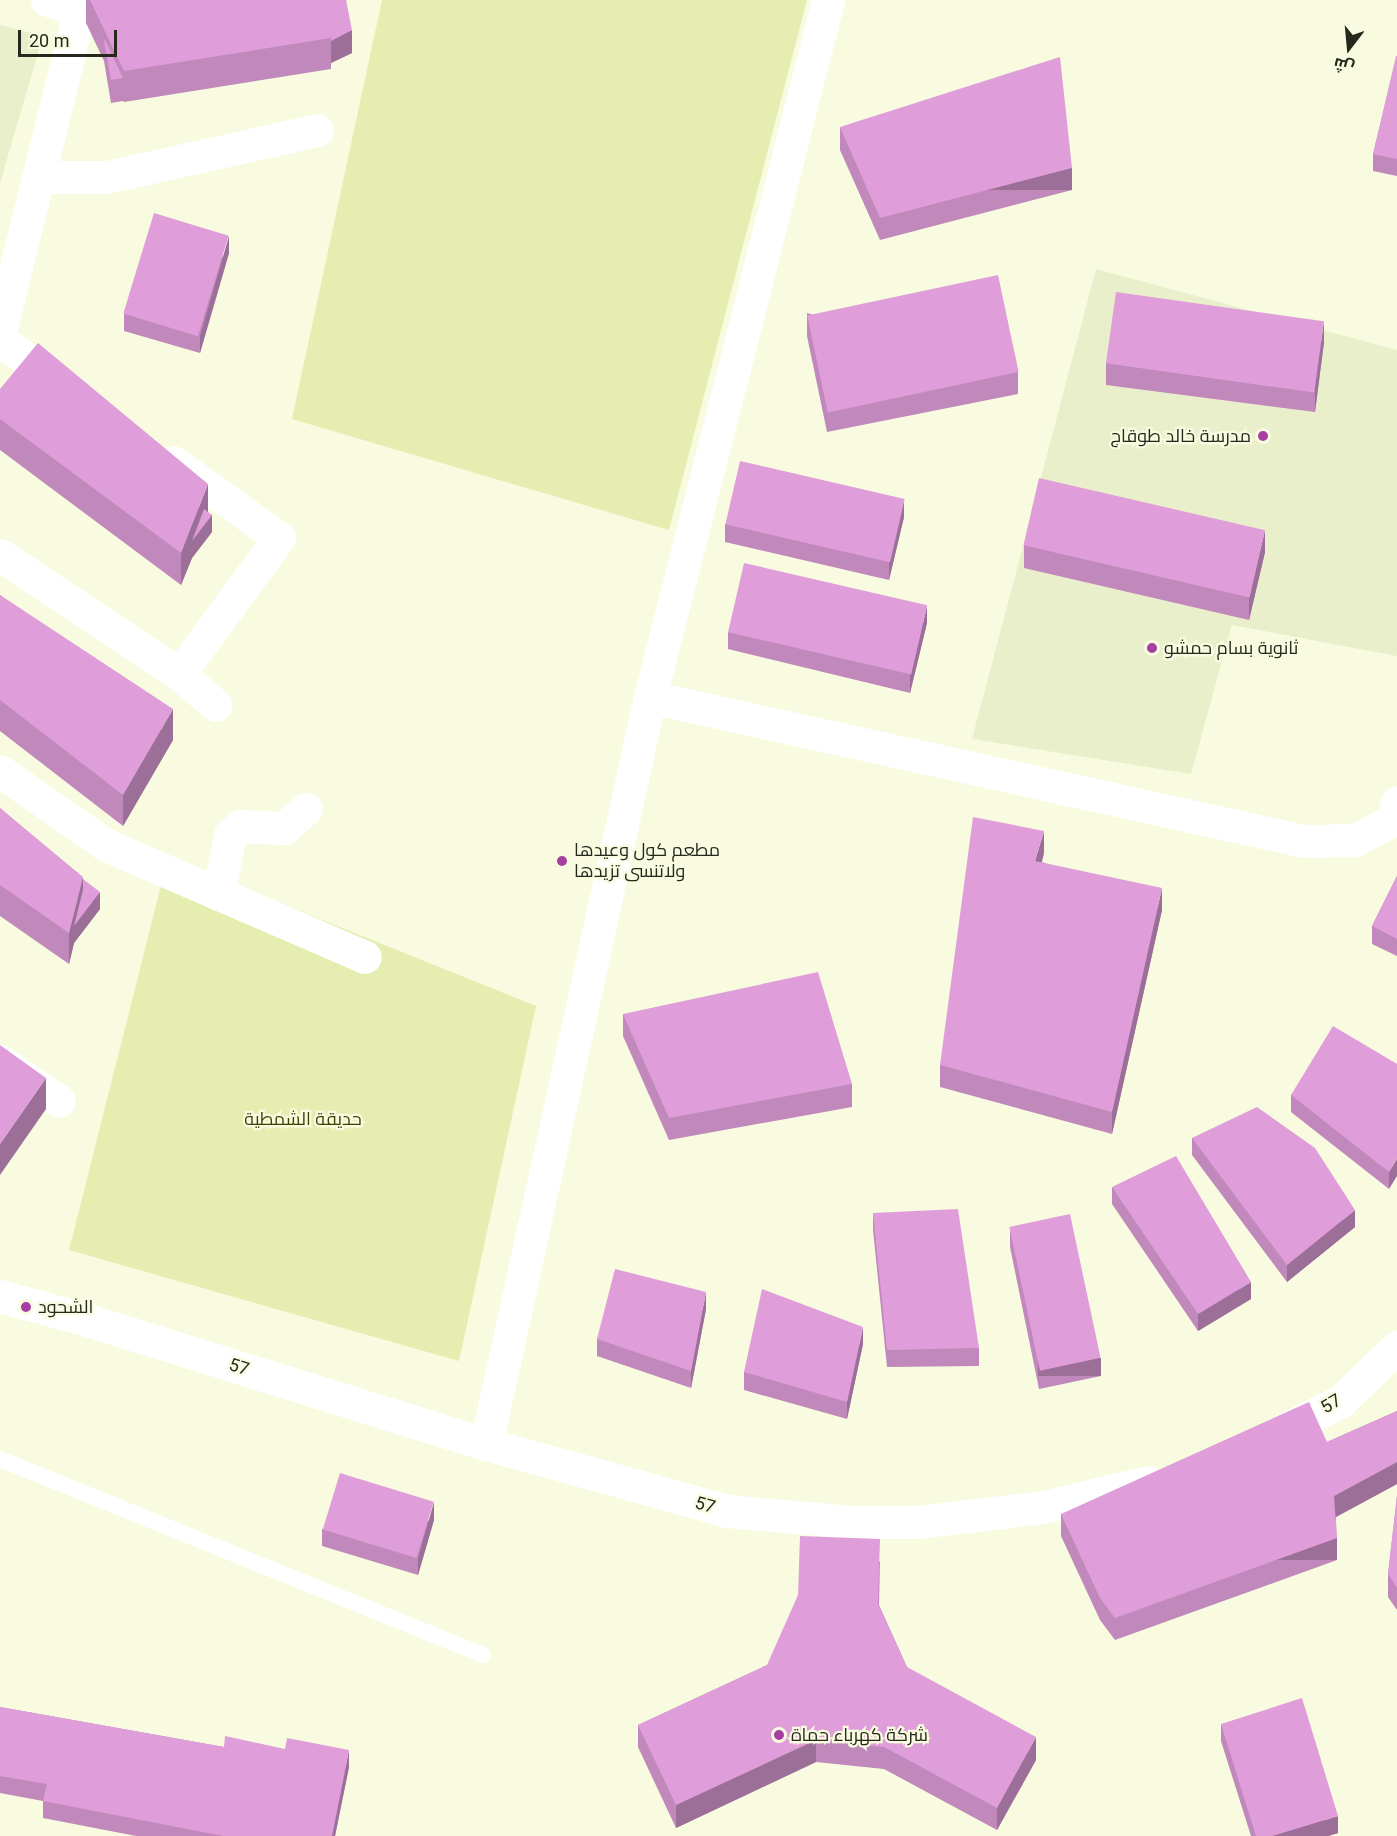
<!DOCTYPE html>
<html>
<head>
<meta charset="utf-8">
<style>
  body { margin:0 }
  #map { position:relative; width:1397px; height:1836px; overflow:hidden; background:#f8fbdf; font-family:Roboto,Cairo,sans-serif }
  div>[style] { position:absolute }
  .built>* { inset:0; background:#eaefcb }
  .green>* { inset:0; background:#e6edb0 }
  .service>* { height:16px; margin:-8px; padding:0 8px; transform-origin:8px; border-radius:8px; background:#fff }
  .minor>* { height:33px; margin:-16.5px; padding:0 16.5px; transform-origin:16.5px; border-radius:16.5px; background:#fff }
  .wall>* { inset:0; background:#c088bb }
  .shaded-wall>* { inset:0; background:#9c6f98; transform-origin:0 0 }
  .building>* { inset:0; background:#df9ed9; transform-origin:0 0 }
  .dots>* { width:16px; height:16px; translate:-50% -50%; box-sizing:border-box; border:3px solid #f8fbdf; border-radius:50% }
  span { translate:-50% -50%; white-space:nowrap; text-align:center; line-height:1.15; -webkit-text-stroke:4.5px #f8fbdf; paint-order:stroke }
  .poi-label { font-size:18px; color:#26271d }
  .right { translate:-100% -50%; text-align:right }
  .left { translate:0 -50%; text-align:left }
  .park-label { font-size:18px; color:#3f4200 }
  .street-label { font-size:18px; color:#26271d }
  .north { position:absolute; left:1319px; top:18px; width:60px; height:60px; -webkit-text-stroke:4px #f8fbdf; paint-order:stroke; rotate:196deg; font-size:16px; font-weight:700; line-height:24px; text-align:center; color:#26271d }
  .north::after { content:''; display:block; margin:auto; width:21px; height:27px; background:#26271d; clip-path:polygon(50% 0,100% 100%,50% 72%,0 100%) }
  .scale { position:absolute; left:18px; top:30px; width:99px; height:27px; box-sizing:border-box; border:3px solid #26271d; border-top:0; padding-left:8px; font-size:18px; line-height:21px; white-space:nowrap; color:#26271d; -webkit-text-stroke:4px #f8fbdf; paint-order:stroke }
</style>
</head>
<body>
<div id="map">
  <div class="built">
    <div style="clip-path:polygon(0 25px,43px 36px,0 183px)"></div>
    <div style="clip-path:polygon(1096px 269px,1397px 350px,1397px 656px,1232px 625px,1191px 774px,972px 739px)"></div>
  </div>
  <div class="green">
    <div style="clip-path:polygon(382px 0,807px 0,669px 530px,292px 419px)"></div>
    <div style="clip-path:polygon(168px 858px,536px 1006px,459px 1361px,69px 1250px)"></div>
  </div>
  <div class="service">
    <div style="left:0;top:1459px;width:521px;rotate:22.09deg"></div>
  </div>
  <div class="minor">
    <div style="left:47px;top:0;width:33px;rotate:16deg"></div>
    <div style="left:38px;top:177px;width:69px"></div>
    <div style="left:107px;top:177px;width:215px;rotate:-12.6deg"></div>
    <div style="left:0;top:332px;width:342px;rotate:-76.1deg"></div>
    <div style="left:0;top:340px;width:76px;rotate:35.4deg"></div>
    <div style="left:173px;top:462px;width:130px;rotate:35.6deg"></div>
    <div style="left:279px;top:538px;width:169px;rotate:126.3deg"></div>
    <div style="left:179px;top:674px;width:48px;rotate:40deg"></div>
    <div style="left:0;top:555px;width:215px;rotate:33.6deg"></div>
    <div style="left:650px;top:697px;width:670px;rotate:12.42deg"></div>
    <div style="left:1304px;top:841px;width:51px;rotate:-1.1deg"></div>
    <div style="left:1355px;top:840px;width:43px;rotate:-27.8deg"></div>
    <div style="left:1393px;top:820px;width:18px;rotate:-77deg"></div>
    <div style="left:0;top:771px;width:129px;rotate:34.9deg"></div>
    <div style="left:106px;top:845px;width:282px;rotate:23.4deg"></div>
    <div style="left:218px;top:894px;width:60px;rotate:-78.5deg"></div>
    <div style="left:230px;top:835px;width:13px;rotate:-42deg"></div>
    <div style="left:240px;top:826px;width:44px;rotate:2.6deg"></div>
    <div style="left:284px;top:828px;width:29px;rotate:-41deg"></div>
    <div style="left:0;top:1061px;width:71px;rotate:34.1deg"></div>
    <div style="left:0;top:1296px;width:90px;rotate:15.4deg"></div>
    <div style="left:87px;top:1320px;width:418px;rotate:17.3deg"></div>
    <div style="left:486px;top:1444px;width:250px;rotate:15.5deg"></div>
    <div style="left:727px;top:1511px;width:126px;rotate:5deg"></div>
    <div style="left:853px;top:1522px;width:64px"></div>
    <div style="left:917px;top:1522px;width:127px;rotate:-6.8deg"></div>
    <div style="left:1043px;top:1507px;width:108px;rotate:-13.4deg"></div>
    <div style="left:1275px;top:1434px;width:74px;rotate:-26.6deg"></div>
    <div style="left:1341px;top:1401px;width:78px;rotate:-44deg"></div>
    <div style="left:486px;top:1444px;width:765px;rotate:-77.62deg"></div>
    <div style="left:650px;top:697px;width:719px;rotate:-75.67deg"></div>
  </div>
  <div class="wall">
    <div style="clip-path:polygon(86px 0,346px 0,352px 53px,331px 63px,331px 69px,124px 102px,123px 101px,111px 103px,104px 61px,86px 23px)"></div>
    <div style="clip-path:polygon(1397px 56px,1397px 176px,1373px 171px,1373px 154px)"></div>
    <div style="clip-path:polygon(840px 127px,1072px 190px,880px 240px,840px 150px)"></div>
    <div style="clip-path:polygon(229px 253px,200px 353px,124px 331px,124px 314px)"></div>
    <div style="clip-path:polygon(807px 313px,1018px 372px,1018px 394px,827px 432px,807px 336px)"></div>
    <div style="clip-path:polygon(1324px 342px,1315px 412px,1106px 385px,1106px 363px)"></div>
    <div style="clip-path:polygon(0 389px,208px 512px,212px 532px,192px 558px,181px 585px,0 450px)"></div>
    <div style="clip-path:polygon(904px 517px,889px 580px,725px 542px,725px 524px)"></div>
    <div style="clip-path:polygon(1024px 545px,1265px 552px,1249px 620px,1024px 568px)"></div>
    <div style="clip-path:polygon(0 595px,173px 740px,123px 826px,0 731px)"></div>
    <div style="clip-path:polygon(927px 623px,910px 693px,728px 649px,728px 632px)"></div>
    <div style="clip-path:polygon(0 808px,83px 879px,100px 909px,74px 943px,69px 964px,0 916px)"></div>
    <div style="clip-path:polygon(1044px 853px,1042px 862px,1162px 910px,1112px 1134px,940px 1087px,940px 1065px)"></div>
    <div style="clip-path:polygon(1397px 876px,1397px 956px,1372px 944px,1372px 926px)"></div>
    <div style="clip-path:polygon(623px 1014px,852px 1084px,852px 1107px,669px 1140px,623px 1036px)"></div>
    <div style="clip-path:polygon(1397px 1064px,1389px 1189px,1291px 1112px,1291px 1095px)"></div>
    <div style="clip-path:polygon(1192px 1138px,1355px 1227px,1287px 1282px,1192px 1155px)"></div>
    <div style="clip-path:polygon(1112px 1187px,1251px 1299px,1198px 1331px,1112px 1204px)"></div>
    <div style="clip-path:polygon(873px 1213px,979px 1348px,979px 1366px,887px 1367px,873px 1230px)"></div>
    <div style="clip-path:polygon(1010px 1230px,1101px 1376px,1039px 1389px,1010px 1247px)"></div>
    <div style="clip-path:polygon(706px 1309px,691px 1388px,597px 1356px,597px 1339px)"></div>
    <div style="clip-path:polygon(863px 1344px,847px 1419px,744px 1390px,744px 1372px)"></div>
    <div style="clip-path:polygon(1397px 1411px,1397px 1484px,1336px 1517px,1337px 1560px,1115px 1640px,1100px 1620px,1061px 1536px,1061px 1514px,1327px 1442px)"></div>
    <div style="clip-path:polygon(1397px 1496px,1397px 1610px,1388px 1597px,1388px 1574px)"></div>
    <div style="clip-path:polygon(434px 1520px,418px 1575px,322px 1546px,322px 1529px)"></div>
    <div style="clip-path:polygon(880px 1561px,879px 1605px,907px 1667px,1036px 1760px,997px 1830px,884px 1769px,816px 1762px,676px 1828px,638px 1747px,638px 1725px,767px 1665px)"></div>
    <div style="clip-path:polygon(0 1707px,224px 1747px,349px 1767px,335px 1836px,136px 1836px,43px 1818px,43px 1801px,0 1793px)"></div>
    <div style="clip-path:polygon(1221px 1724px,1338px 1833px,1328px 1836px,1251px 1836px,1221px 1741px)"></div>
  </div>
  <div class="shaded-wall">
    <div style="clip-path:polygon(352px 30px,352px 53px,331px 63px,331px 41px)"></div>
    <div style="left:1072px;top:168px;width:22px;height:198px;rotate:90deg"></div>
    <div style="clip-path:polygon(229px 236px,229px 253px,200px 353px,200px 336px)"></div>
    <div style="clip-path:polygon(1324px 320px,1324px 342px,1315px 412px,1315px 390px)"></div>
    <div style="clip-path:polygon(208px 484px,208px 515px,212px 515px,212px 532px,192px 558px,192px 541px,192px 558px,181px 585px,181px 553px)"></div>
    <div style="clip-path:polygon(904px 500px,904px 517px,889px 580px,889px 562px)"></div>
    <div style="clip-path:polygon(1265px 530px,1265px 552px,1249px 620px,1249px 598px)"></div>
    <div style="clip-path:polygon(927px 606px,927px 623px,910px 693px,910px 676px)"></div>
    <div style="clip-path:polygon(173px 709px,173px 740px,123px 826px,123px 795px)"></div>
    <div style="clip-path:polygon(1044px 831px,1044px 853px,1035px 884px,1035px 861px)"></div>
    <div style="clip-path:polygon(83px 877px,83px 908px,100px 892px,100px 909px,74px 943px,69px 964px,69px 933px)"></div>
    <div style="clip-path:polygon(1162px 888px,1162px 910px,1112px 1134px,1112px 1112px)"></div>
    <div style="clip-path:polygon(46px 1078px,46px 1109px,0 1175px,0 1144px)"></div>
    <div style="clip-path:polygon(1397px 1159px,1397px 1176px,1389px 1189px,1389px 1172px)"></div>
    <div style="clip-path:polygon(1355px 1210px,1355px 1227px,1287px 1282px,1287px 1265px)"></div>
    <div style="clip-path:polygon(1251px 1282px,1251px 1299px,1198px 1331px,1198px 1314px)"></div>
    <div style="clip-path:polygon(706px 1292px,706px 1309px,691px 1388px,691px 1371px)"></div>
    <div style="clip-path:polygon(863px 1327px,863px 1344px,847px 1419px,847px 1402px)"></div>
    <div style="left:1101px;top:1358px;width:18px;height:63px;rotate:90deg"></div>
    <div style="clip-path:polygon(1397px 1462px,1397px 1484px,1334px 1518px,1334px 1496px)"></div>
    <div style="clip-path:polygon(434px 1502px,434px 1520px,418px 1575px,418px 1558px)"></div>
    <div style="left:1337px;top:1538px;width:22px;height:236px;rotate:90deg"></div>
    <div style="clip-path:polygon(1036px 1737px,1036px 1760px,997px 1830px,997px 1808px)"></div>
    <div style="clip-path:polygon(816px 1740px,816px 1762px,676px 1828px,676px 1805px)"></div>
    <div style="clip-path:polygon(349px 1750px,349px 1767px,335px 1836px,332px 1836px)"></div>
    <div style="clip-path:polygon(1338px 1816px,1338px 1833px,1328px 1836px,1272px 1836px)"></div>
  </div>
  <div class="building">
    <div style="clip-path:polygon(90px 0,319px 0,331px 38px,124px 71px)"></div>
    <div style="clip-path:polygon(319px 0,346px 0,352px 30px,331px 41px,331px 38px)"></div>
    <div style="clip-path:polygon(105px 40px,123px 78px,111px 80px,104px 41px)"></div>
    <div style="clip-path:polygon(1396px 56px,1397px 56px,1397px 159px,1373px 154px)"></div>
    <div style="clip-path:polygon(1060px 57px,1072px 168px,880px 218px,840px 127px)"></div>
    <div style="left:154px;top:213px;width:78px;height:105px;rotate:17deg"></div>
    <div style="left:998px;top:275px;width:99px;height:195px;rotate:78deg"></div>
    <div style="left:1116px;top:292px;width:210px;height:72px;rotate:8deg"></div>
    <div style="clip-path:polygon(38px 343px,208px 484px,181px 553px,0 419px,0 389px)"></div>
    <div style="left:740px;top:461px;width:169px;height:65px;rotate:13deg"></div>
    <div style="left:1039px;top:478px;width:232px;height:69px;rotate:13deg"></div>
    <div style="clip-path:polygon(204px 509px,212px 515px,192px 541px)"></div>
    <div style="left:744px;top:563px;width:188px;height:71px;rotate:13deg"></div>
    <div style="clip-path:polygon(0 595px,173px 709px,123px 795px,0 700px)"></div>
    <div style="clip-path:polygon(0 808px,83px 877px,69px 933px,0 885px)"></div>
    <div style="clip-path:polygon(973px 817px,1044px 831px,1035px 861px,1162px 888px,1112px 1112px,940px 1065px)"></div>
    <div style="clip-path:polygon(1397px 876px,1397px 939px,1372px 926px)"></div>
    <div style="clip-path:polygon(83px 879px,100px 892px,74px 926px,83px 890px)"></div>
    <div style="clip-path:polygon(818px 972px,852px 1084px,669px 1118px,623px 1014px)"></div>
    <div style="clip-path:polygon(1333px 1026px,1397px 1064px,1397px 1159px,1389px 1172px,1291px 1095px)"></div>
    <div style="clip-path:polygon(0 1045px,46px 1078px,0 1144px)"></div>
    <div style="clip-path:polygon(1257px 1107px,1315px 1148px,1355px 1210px,1287px 1265px,1192px 1138px)"></div>
    <div style="clip-path:polygon(1176px 1156px,1251px 1282px,1198px 1314px,1112px 1187px)"></div>
    <div style="clip-path:polygon(958px 1209px,979px 1348px,887px 1350px,873px 1213px)"></div>
    <div style="left:1070px;top:1214px;width:147px;height:62px;rotate:78deg"></div>
    <div style="clip-path:polygon(615px 1269px,706px 1292px,691px 1371px,597px 1339px)"></div>
    <div style="clip-path:polygon(762px 1289px,863px 1327px,847px 1402px,744px 1372px)"></div>
    <div style="clip-path:polygon(1309px 1402px,1327px 1442px,1397px 1411px,1397px 1462px,1334px 1496px,1337px 1538px,1115px 1618px,1100px 1598px,1061px 1514px)"></div>
    <div style="left:340px;top:1473px;width:98px;height:59px;rotate:17deg"></div>
    <div style="clip-path:polygon(1397px 1496px,1397px 1588px,1388px 1574px)"></div>
    <div style="clip-path:polygon(800px 1536px,880px 1539px,878px 1604px,907px 1667px,1036px 1737px,997px 1808px,884px 1747px,816px 1740px,676px 1805px,638px 1725px,767px 1665px,798px 1595px)"></div>
    <div style="clip-path:polygon(1302px 1698px,1338px 1816px,1272px 1836px,1256px 1836px,1221px 1724px)"></div>
    <div style="clip-path:polygon(0 1707px,224px 1747px,225px 1736px,285px 1749px,287px 1738px,349px 1750px,332px 1836px,223px 1836px,43px 1801px,47px 1784px,0 1776px)"></div>
  </div>
  <div class="dots">
    <div style="left:1263px;top:436px;background:#a63fa1"></div>
    <div style="left:1152px;top:648px;background:#a63fa1"></div>
    <div style="left:562px;top:861px;background:#a63fa1"></div>
    <div style="left:26px;top:1307px;background:#a63fa1"></div>
    <div style="left:779px;top:1735px;background:#a63fa1"></div>
  </div>
  <div class="poi-label">
    <span class="right" style="left:1251px;top:436px">مدرسة خالد طوقاج</span>
    <span class="left" style="left:1164px;top:648px">ثانوية بسام حمشو</span>
    <span class="left" style="left:574px;top:861px">مطعم كول وعيدها<br>ولاتنسى تزيدها</span>
    <span class="left" style="left:38px;top:1307px">الشحود</span>
    <span class="left" style="left:791px;top:1735px">شركة كهرباء حماة</span>
  </div>
  <div class="park-label">
    <span style="left:303px;top:1119px">حديقة الشمطية</span>
  </div>
  <div class="street-label">
    <span style="left:239px;top:1367px;rotate:17deg">57</span>
    <span style="left:1331px;top:1404px;rotate:-31deg">57</span>
    <span style="left:705px;top:1505px;rotate:16deg">57</span>
  </div>
  <div class="north">ش</div>
  <div class="scale">20 m</div>
</div>
</body>
</html>
